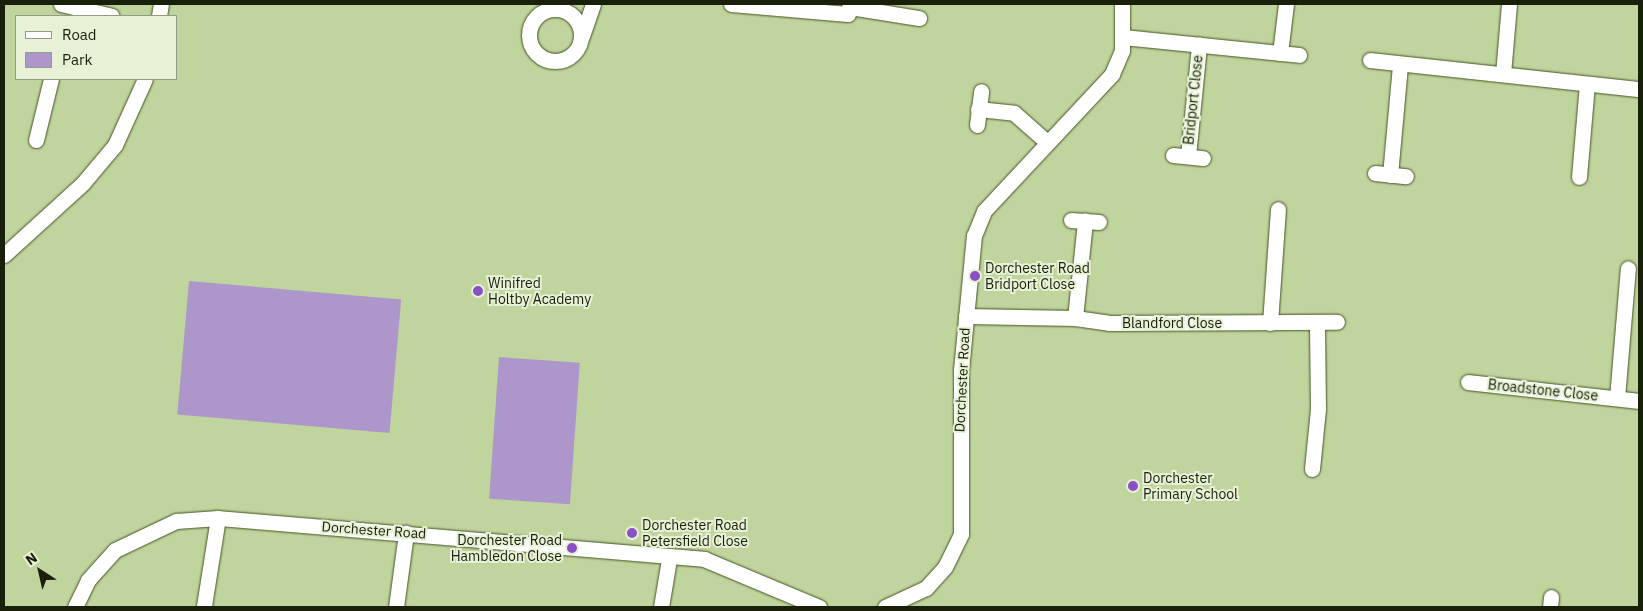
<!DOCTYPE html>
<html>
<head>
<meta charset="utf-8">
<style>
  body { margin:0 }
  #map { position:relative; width:1643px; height:611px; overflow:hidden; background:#c0d49e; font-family:"IBM Plex Sans",sans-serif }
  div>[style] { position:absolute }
  .green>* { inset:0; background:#ad96ca; transform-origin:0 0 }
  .roads { filter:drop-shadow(0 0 1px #445422) drop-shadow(0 0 1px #445422) }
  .street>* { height:15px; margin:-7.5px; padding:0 7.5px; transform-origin:7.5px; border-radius:7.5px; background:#fff }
  .street>.ring { margin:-7.5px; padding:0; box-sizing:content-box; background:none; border:15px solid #fff; border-radius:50% }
  .dots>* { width:14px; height:14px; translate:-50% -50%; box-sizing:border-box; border:2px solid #e6f1d5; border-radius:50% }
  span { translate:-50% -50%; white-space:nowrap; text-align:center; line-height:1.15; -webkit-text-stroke:4px #e6f1d5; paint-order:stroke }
  .street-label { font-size:14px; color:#181f0a }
  .poi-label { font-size:14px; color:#181f0a }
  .left { translate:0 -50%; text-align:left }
  .right { translate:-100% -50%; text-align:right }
  .frame { position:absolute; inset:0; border:5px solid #181f0a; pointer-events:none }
  .legend { position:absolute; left:15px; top:15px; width:162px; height:65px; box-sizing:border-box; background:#e6f1d5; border:1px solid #949d84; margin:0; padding:6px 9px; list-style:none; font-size:15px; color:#181f0a }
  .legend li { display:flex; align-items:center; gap:10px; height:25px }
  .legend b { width:25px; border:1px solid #949d84 }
  .north { position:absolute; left:15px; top:546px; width:50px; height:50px; -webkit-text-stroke:4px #e6f1d5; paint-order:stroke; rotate:325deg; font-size:14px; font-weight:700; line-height:20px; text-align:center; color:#181f0a }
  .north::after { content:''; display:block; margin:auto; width:18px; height:22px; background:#181f0a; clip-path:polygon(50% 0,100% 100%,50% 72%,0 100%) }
</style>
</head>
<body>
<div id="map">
  <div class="green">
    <div style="left:189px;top:281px;width:213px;height:134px;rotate:5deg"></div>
    <div style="left:499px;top:357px;width:81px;height:142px;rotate:4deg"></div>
  </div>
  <div class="roads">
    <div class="street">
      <div style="left:61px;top:4px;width:52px;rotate:13.2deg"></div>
      <div style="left:731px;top:4px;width:117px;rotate:4.9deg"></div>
      <div style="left:848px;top:14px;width:10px;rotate:-79deg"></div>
      <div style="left:850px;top:7px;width:70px;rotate:9.1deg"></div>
      <div class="ring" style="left:529px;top:9px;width:37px;height:37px"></div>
      <div style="left:159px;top:16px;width:12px;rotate:-81deg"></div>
      <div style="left:582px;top:36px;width:34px;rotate:-71deg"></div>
      <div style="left:1123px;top:37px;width:177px;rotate:5.8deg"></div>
      <div style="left:1280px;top:53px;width:49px;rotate:-83deg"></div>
      <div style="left:1370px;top:60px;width:271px;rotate:6.2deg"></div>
      <div style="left:1503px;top:74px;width:70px;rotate:-85.1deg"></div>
      <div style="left:978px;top:109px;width:36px;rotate:6deg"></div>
      <div style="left:1014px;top:113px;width:44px;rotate:41.3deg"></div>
      <div style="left:977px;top:125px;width:34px;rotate:-83deg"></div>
      <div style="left:36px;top:140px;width:63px;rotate:-76.2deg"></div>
      <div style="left:1173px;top:155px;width:30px;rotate:6deg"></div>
      <div style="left:1188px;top:156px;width:112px;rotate:-84.3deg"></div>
      <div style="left:1375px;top:173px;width:31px;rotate:6deg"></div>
      <div style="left:1390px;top:175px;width:110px;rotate:-84.8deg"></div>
      <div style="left:1579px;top:177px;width:93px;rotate:-85.1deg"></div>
      <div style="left:1071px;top:220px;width:28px;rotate:4deg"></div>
      <div style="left:4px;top:255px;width:107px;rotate:-42.3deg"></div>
      <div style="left:83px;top:183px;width:50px;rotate:-49.9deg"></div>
      <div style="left:115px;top:145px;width:72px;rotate:-65.6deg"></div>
      <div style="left:966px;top:316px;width:109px;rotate:1.1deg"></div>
      <div style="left:1075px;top:318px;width:34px;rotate:8deg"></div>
      <div style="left:1109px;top:323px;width:228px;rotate:-0.3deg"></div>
      <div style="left:1075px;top:318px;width:98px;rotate:-84.1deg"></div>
      <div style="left:1270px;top:323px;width:114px;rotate:-86deg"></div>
      <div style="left:1468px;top:382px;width:172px;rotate:6.3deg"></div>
      <div style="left:1617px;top:398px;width:130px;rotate:-85.2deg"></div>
      <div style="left:1312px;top:469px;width:60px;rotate:-84.3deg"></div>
      <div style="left:1318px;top:409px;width:87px;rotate:-90.7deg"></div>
      <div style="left:204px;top:606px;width:89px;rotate:-81deg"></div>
      <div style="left:75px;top:607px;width:30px;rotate:-64deg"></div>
      <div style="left:88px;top:580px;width:40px;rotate:-48deg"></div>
      <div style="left:115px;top:550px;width:68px;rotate:-25.4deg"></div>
      <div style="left:176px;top:521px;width:42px;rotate:-4.1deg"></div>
      <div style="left:218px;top:518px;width:488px;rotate:4.8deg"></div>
      <div style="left:704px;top:559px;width:125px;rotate:22.7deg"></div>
      <div style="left:396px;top:607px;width:75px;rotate:-82.3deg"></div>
      <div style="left:661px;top:607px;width:49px;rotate:-80.5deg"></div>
      <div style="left:885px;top:607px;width:45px;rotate:-24.9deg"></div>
      <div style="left:926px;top:588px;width:28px;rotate:-48deg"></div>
      <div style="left:945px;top:567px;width:37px;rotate:-64deg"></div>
      <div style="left:961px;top:534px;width:164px;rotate:-90deg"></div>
      <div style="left:961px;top:370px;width:135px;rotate:-84.5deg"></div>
      <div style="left:974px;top:236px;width:27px;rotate:-68deg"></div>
      <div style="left:984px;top:211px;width:187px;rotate:-46.9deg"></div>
      <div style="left:1112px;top:74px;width:25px;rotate:-67deg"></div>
      <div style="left:1122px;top:51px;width:47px;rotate:-90deg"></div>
      <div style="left:1550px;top:607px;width:10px;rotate:-84deg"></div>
    </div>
  </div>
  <div class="dots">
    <div style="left:975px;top:276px;background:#8a4fc5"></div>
    <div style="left:478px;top:291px;background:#8a4fc5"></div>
    <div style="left:1133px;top:486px;background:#8a4fc5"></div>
    <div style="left:632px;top:533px;background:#8a4fc5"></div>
    <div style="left:572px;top:548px;background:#8a4fc5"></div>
  </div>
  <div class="street-label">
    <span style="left:1193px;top:100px;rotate:-84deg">Bridport Close</span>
    <span style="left:1172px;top:323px">Blandford Close</span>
    <span style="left:962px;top:380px;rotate:-87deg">Dorchester Road</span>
    <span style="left:1543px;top:390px;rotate:6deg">Broadstone Close</span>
    <span style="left:374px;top:530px;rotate:4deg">Dorchester Road</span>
  </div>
  <div class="poi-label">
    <span class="left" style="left:985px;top:276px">Dorchester Road<br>Bridport Close</span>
    <span class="left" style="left:488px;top:291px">Winifred<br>Holtby Academy</span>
    <span class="left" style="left:1143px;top:486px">Dorchester<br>Primary School</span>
    <span class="left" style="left:642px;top:533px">Dorchester Road<br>Petersfield Close</span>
    <span class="right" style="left:562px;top:548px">Dorchester Road<br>Hambledon Close</span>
  </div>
  <div class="frame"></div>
  <ul class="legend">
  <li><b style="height:6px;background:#fff"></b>Road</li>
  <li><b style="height:14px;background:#ad96ca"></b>Park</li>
  </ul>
  <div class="north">N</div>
</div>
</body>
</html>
